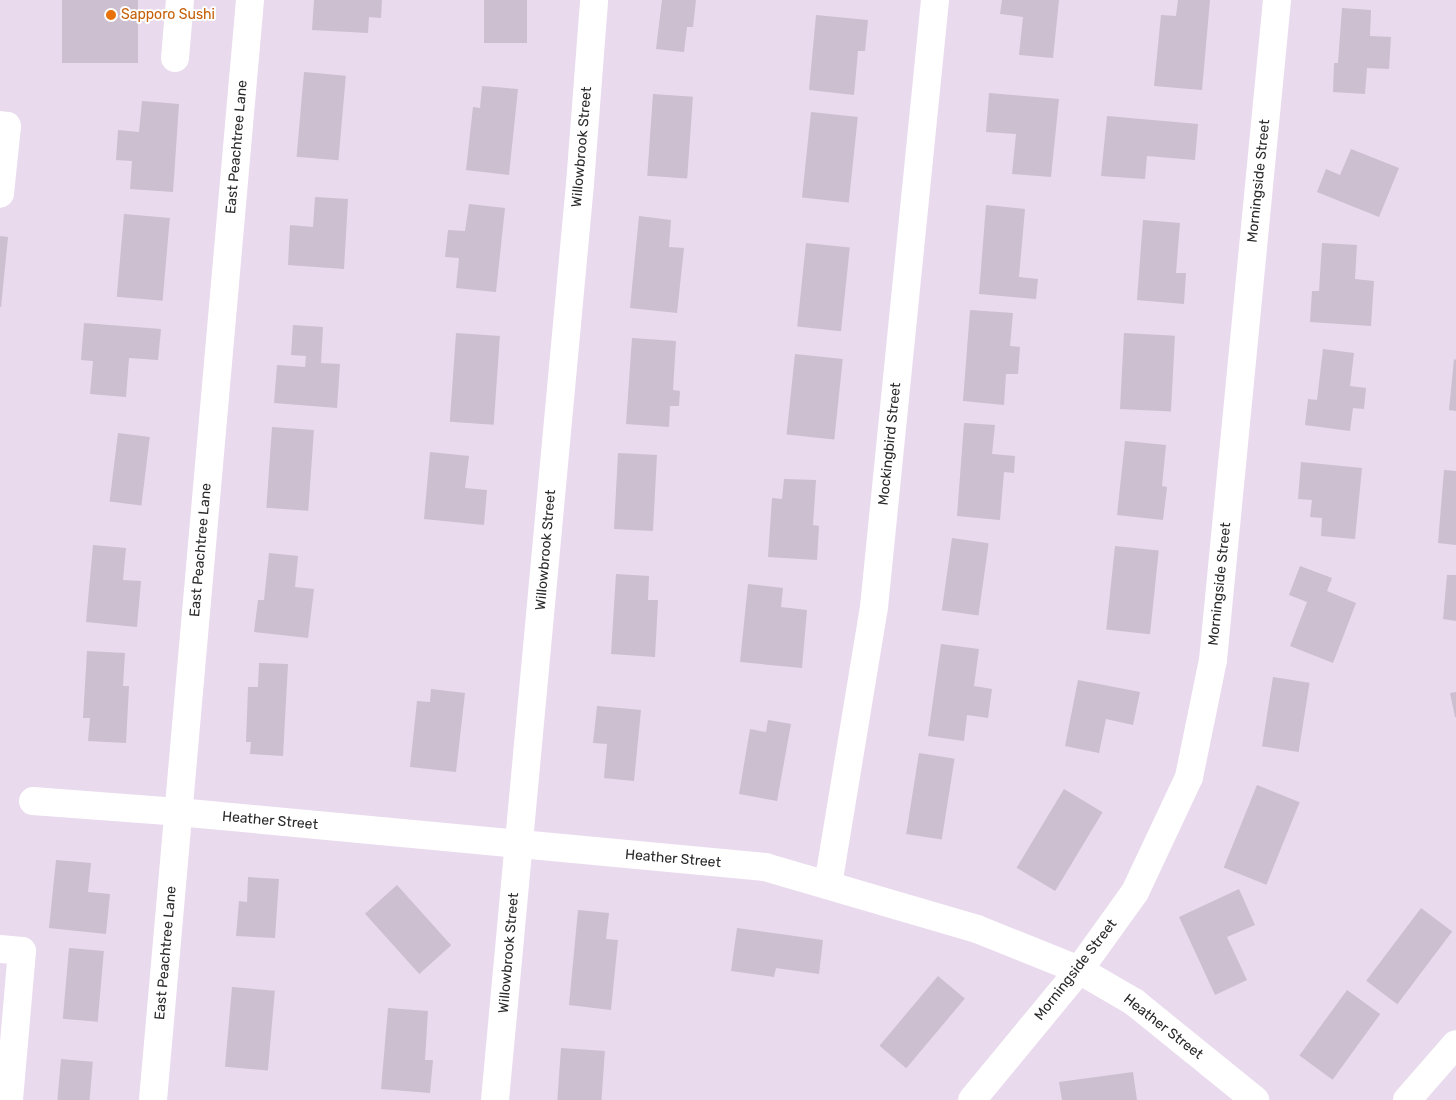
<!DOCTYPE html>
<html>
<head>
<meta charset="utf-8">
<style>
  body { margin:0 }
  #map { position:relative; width:1456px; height:1100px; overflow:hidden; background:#e9daee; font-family:Rubik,sans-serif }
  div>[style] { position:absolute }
  .building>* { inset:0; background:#ccbfcf; transform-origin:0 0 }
  .minor>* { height:28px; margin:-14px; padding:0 14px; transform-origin:14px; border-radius:14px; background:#fff }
  .dots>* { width:14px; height:14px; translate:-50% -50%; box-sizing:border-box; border:2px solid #fff; border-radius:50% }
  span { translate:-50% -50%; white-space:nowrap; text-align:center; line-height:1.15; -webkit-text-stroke:4px #fff; paint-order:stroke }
  .food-label { font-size:14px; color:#c56008 }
  .left { translate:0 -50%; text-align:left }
  .street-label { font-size:14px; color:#2a2a2a }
</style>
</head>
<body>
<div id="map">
  <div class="building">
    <div style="left:62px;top:0;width:76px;height:63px"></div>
    <div style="clip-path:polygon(314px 0,382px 0,381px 18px,369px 17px,368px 33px,312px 30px)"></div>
    <div style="left:484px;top:0;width:43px;height:43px"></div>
    <div style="clip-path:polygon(662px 0,696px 0,693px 27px,687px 27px,684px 52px,656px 49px)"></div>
    <div style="clip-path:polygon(1002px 0,1059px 0,1053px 58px,1019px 55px,1023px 17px,1000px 14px)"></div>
    <div style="clip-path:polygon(1178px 0,1210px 0,1202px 90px,1154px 86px,1161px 15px,1176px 16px)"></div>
    <div style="clip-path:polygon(1342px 8px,1371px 10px,1370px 36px,1391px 37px,1389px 69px,1367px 68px,1365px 94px,1333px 92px,1334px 63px,1338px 63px)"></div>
    <div style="clip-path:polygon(816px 15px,868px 20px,865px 51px,858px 51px,854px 95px,809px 90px)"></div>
    <div style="left:304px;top:72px;width:42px;height:85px;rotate:5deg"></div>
    <div style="clip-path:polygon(482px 86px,518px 89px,509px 175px,466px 170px,473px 107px,480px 108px)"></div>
    <div style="clip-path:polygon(989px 93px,1059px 99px,1051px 177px,1012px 174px,1016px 134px,986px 132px)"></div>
    <div style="left:653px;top:94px;width:40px;height:82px;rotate:4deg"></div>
    <div style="clip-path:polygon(142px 101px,179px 104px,173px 192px,130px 189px,132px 161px,116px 160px,118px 130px,139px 132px)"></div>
    <div style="left:811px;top:112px;width:47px;height:86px;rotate:6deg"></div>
    <div style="clip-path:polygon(1107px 116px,1198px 124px,1195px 160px,1147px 156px,1145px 179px,1101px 176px)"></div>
    <div style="clip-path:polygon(1351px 149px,1399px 168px,1379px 217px,1317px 192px,1326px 169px,1340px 175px)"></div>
    <div style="clip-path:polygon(315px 197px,348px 199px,344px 269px,288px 265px,290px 225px,313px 227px)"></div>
    <div style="clip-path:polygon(469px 204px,505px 208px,496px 292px,456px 288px,459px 258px,445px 257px,448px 230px,465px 231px)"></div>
    <div style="clip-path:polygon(986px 205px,1025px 209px,1019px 277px,1038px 279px,1036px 299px,979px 294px)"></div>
    <div style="left:124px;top:214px;width:46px;height:83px;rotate:5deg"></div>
    <div style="clip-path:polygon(639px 216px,671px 220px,669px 247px,684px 248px,677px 313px,630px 308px)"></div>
    <div style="clip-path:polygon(1143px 220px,1180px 223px,1176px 273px,1186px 273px,1184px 304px,1137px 300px)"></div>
    <div style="clip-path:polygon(0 236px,8px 237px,1px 307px,0 307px)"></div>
    <div style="left:806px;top:243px;width:44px;height:84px;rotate:6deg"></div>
    <div style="clip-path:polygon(1322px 243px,1357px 245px,1355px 279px,1374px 281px,1371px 326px,1310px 322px,1312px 291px,1319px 291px)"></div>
    <div style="clip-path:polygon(970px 310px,1013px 313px,1010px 346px,1020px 347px,1018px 374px,1006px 374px,1004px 405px,963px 401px)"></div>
    <div style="clip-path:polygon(84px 323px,161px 329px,158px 360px,129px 358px,126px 397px,90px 394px,93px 361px,81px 360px)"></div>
    <div style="clip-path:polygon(293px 325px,323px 327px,321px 363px,340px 364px,337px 408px,274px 403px,277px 365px,305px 367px,306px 356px,291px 355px)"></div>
    <div style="left:456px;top:333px;width:44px;height:89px;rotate:4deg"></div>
    <div style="left:1124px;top:333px;width:51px;height:76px;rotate:3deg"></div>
    <div style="clip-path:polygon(632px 338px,676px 341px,673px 390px,680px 391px,679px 406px,670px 406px,669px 427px,626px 424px)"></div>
    <div style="clip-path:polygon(1323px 349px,1354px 353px,1350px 386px,1366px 388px,1364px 409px,1353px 408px,1350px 431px,1305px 425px,1308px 399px,1317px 400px)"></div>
    <div style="left:795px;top:354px;width:48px;height:81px;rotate:6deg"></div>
    <div style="clip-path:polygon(1454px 359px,1456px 360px,1456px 411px,1449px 410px)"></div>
    <div style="clip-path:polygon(964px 423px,995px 425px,992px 454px,1015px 456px,1014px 473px,1004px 472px,1000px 520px,957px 516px)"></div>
    <div style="left:272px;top:427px;width:42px;height:81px;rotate:4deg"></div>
    <div style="left:118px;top:433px;width:32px;height:69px;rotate:7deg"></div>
    <div style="clip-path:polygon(1125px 441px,1166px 445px,1162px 486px,1167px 487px,1163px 520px,1117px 515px)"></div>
    <div style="clip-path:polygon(430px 452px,469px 456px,465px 488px,487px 490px,484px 525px,424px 519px)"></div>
    <div style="left:618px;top:453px;width:39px;height:76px;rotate:3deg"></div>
    <div style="clip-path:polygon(1301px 462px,1362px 468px,1355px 539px,1321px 536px,1322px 518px,1310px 517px,1312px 500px,1298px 499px)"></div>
    <div style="clip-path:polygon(1444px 470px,1456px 471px,1456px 545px,1438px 543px)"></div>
    <div style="clip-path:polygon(784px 479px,816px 480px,813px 525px,819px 526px,817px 560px,768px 557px,772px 498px,782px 499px)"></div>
    <div style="left:952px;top:538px;width:37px;height:73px;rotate:8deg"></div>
    <div style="clip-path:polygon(93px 545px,126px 548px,123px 580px,141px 581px,137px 627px,86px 622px)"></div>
    <div style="left:1115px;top:546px;width:44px;height:84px;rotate:6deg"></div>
    <div style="clip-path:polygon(269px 553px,298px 556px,295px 587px,314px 589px,308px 638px,254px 632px,258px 600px,264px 600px)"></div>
    <div style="clip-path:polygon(1300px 566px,1332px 578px,1327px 591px,1356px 603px,1333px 663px,1290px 646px,1307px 602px,1289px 595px)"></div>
    <div style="clip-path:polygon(616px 574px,649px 576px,648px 600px,658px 600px,655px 657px,611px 654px)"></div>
    <div style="clip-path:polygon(1447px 575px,1456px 575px,1456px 621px,1443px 619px)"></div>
    <div style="clip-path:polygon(748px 584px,783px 588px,781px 607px,807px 610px,802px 668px,740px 662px)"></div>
    <div style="clip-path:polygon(941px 644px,979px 649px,974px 686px,992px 689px,988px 718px,967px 715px,964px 741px,928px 736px)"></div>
    <div style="clip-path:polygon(87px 651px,125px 653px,123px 686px,129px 686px,126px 743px,88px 741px,90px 718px,83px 718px)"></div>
    <div style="clip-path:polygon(259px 663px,288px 664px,283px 756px,250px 754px,251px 742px,246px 742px,248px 687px,258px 687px)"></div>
    <div style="left:1273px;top:677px;width:37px;height:70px;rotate:9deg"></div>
    <div style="clip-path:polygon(1078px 680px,1140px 692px,1133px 725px,1106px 719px,1099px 753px,1065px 746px)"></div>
    <div style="clip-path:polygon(431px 689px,465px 693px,456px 772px,410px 767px,417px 701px,430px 702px)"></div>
    <div style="clip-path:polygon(1456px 692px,1456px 717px,1455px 717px,1450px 693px)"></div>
    <div style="clip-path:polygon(597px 706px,641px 710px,634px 781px,604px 778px,607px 744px,593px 743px)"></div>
    <div style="clip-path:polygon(768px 720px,791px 724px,777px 801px,739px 794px,750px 729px,766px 732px)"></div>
    <div style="left:919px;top:753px;width:36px;height:82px;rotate:9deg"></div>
    <div style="left:1257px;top:785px;width:46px;height:89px;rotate:22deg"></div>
    <div style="left:1064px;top:789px;width:45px;height:92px;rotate:31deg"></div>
    <div style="clip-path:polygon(56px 860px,91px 863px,88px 892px,110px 894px,106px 934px,49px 928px)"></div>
    <div style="clip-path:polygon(248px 877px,279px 879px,275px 938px,236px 936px,239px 901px,247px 902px)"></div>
    <div style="left:397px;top:885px;width:81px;height:43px;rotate:48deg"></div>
    <div style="clip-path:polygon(1239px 889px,1255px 925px,1227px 937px,1247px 980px,1215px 995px,1179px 917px)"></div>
    <div style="left:1421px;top:908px;width:39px;height:91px;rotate:37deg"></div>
    <div style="clip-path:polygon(578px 910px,609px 913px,606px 939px,618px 940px,611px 1010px,569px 1005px)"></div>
    <div style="clip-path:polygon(737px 928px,823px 940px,819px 974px,776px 968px,774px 977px,731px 971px)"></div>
    <div style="left:69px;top:948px;width:35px;height:71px;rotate:5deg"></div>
    <div style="left:938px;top:976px;width:35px;height:91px;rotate:40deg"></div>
    <div style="left:232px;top:987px;width:43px;height:80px;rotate:5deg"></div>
    <div style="left:1347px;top:990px;width:41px;height:81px;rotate:36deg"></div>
    <div style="clip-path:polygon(388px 1008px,428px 1011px,425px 1060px,433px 1060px,430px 1093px,381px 1089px)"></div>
    <div style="left:561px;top:1048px;width:44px;height:52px;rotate:4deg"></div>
    <div style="left:61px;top:1059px;width:32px;height:41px;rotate:5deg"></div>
    <div style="clip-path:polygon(1133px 1072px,1137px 1100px,1062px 1100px,1059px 1082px)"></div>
  </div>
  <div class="minor">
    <div style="left:175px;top:58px;width:58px;rotate:-85.1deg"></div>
    <div style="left:0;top:125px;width:7px;rotate:8deg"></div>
    <div style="left:7px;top:126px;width:68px;rotate:95.9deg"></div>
    <div style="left:33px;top:801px;width:145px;rotate:4.3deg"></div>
    <div style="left:178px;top:812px;width:590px;rotate:5.35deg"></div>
    <div style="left:765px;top:867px;width:221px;rotate:16.3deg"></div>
    <div style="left:977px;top:929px;width:110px;rotate:21.9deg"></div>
    <div style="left:1079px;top:970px;width:64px;rotate:30.2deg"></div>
    <div style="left:1134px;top:1002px;width:156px;rotate:39deg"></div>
    <div style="left:828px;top:885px;width:282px;rotate:-80.6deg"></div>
    <div style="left:874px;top:607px;width:610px;rotate:-84.26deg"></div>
    <div style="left:0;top:949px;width:22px;rotate:5deg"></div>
    <div style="left:22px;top:951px;width:150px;rotate:95deg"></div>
    <div style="left:153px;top:1100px;width:1104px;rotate:-84.96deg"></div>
    <div style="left:495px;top:1100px;width:920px;rotate:-84.7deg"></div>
    <div style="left:580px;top:184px;width:185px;rotate:-85.6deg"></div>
    <div style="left:972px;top:1100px;width:168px;rotate:-50.5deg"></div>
    <div style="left:1079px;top:970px;width:96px;rotate:-54.3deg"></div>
    <div style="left:1135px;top:892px;width:127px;rotate:-64.8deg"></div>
    <div style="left:1189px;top:777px;width:119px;rotate:-78.4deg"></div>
    <div style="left:1213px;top:660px;width:663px;rotate:-84.46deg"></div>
    <div style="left:1407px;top:1100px;width:74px;rotate:-48.8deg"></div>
  </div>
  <div class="dots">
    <div style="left:111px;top:15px;background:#e8710a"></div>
  </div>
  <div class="food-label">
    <span class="left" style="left:121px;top:15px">Sapporo Sushi</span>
  </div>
  <div class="street-label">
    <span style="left:237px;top:147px;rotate:-85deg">East Peachtree Lane</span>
    <span style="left:582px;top:147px;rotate:-85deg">Willowbrook Street</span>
    <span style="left:1259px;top:181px;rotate:-84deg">Morningside Street</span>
    <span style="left:890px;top:444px;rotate:-84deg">Mockingbird Street</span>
    <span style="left:201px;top:550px;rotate:-85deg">East Peachtree Lane</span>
    <span style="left:546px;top:550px;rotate:-85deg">Willowbrook Street</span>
    <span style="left:1220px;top:584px;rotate:-84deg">Morningside Street</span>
    <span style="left:270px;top:821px;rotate:5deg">Heather Street</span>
    <span style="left:673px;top:859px;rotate:5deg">Heather Street</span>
    <span style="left:166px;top:953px;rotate:-85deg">East Peachtree Lane</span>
    <span style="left:509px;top:953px;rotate:-85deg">Willowbrook Street</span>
    <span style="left:1076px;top:970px;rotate:-52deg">Morningside Street</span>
    <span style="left:1163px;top:1027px;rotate:38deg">Heather Street</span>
  </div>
</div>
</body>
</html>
